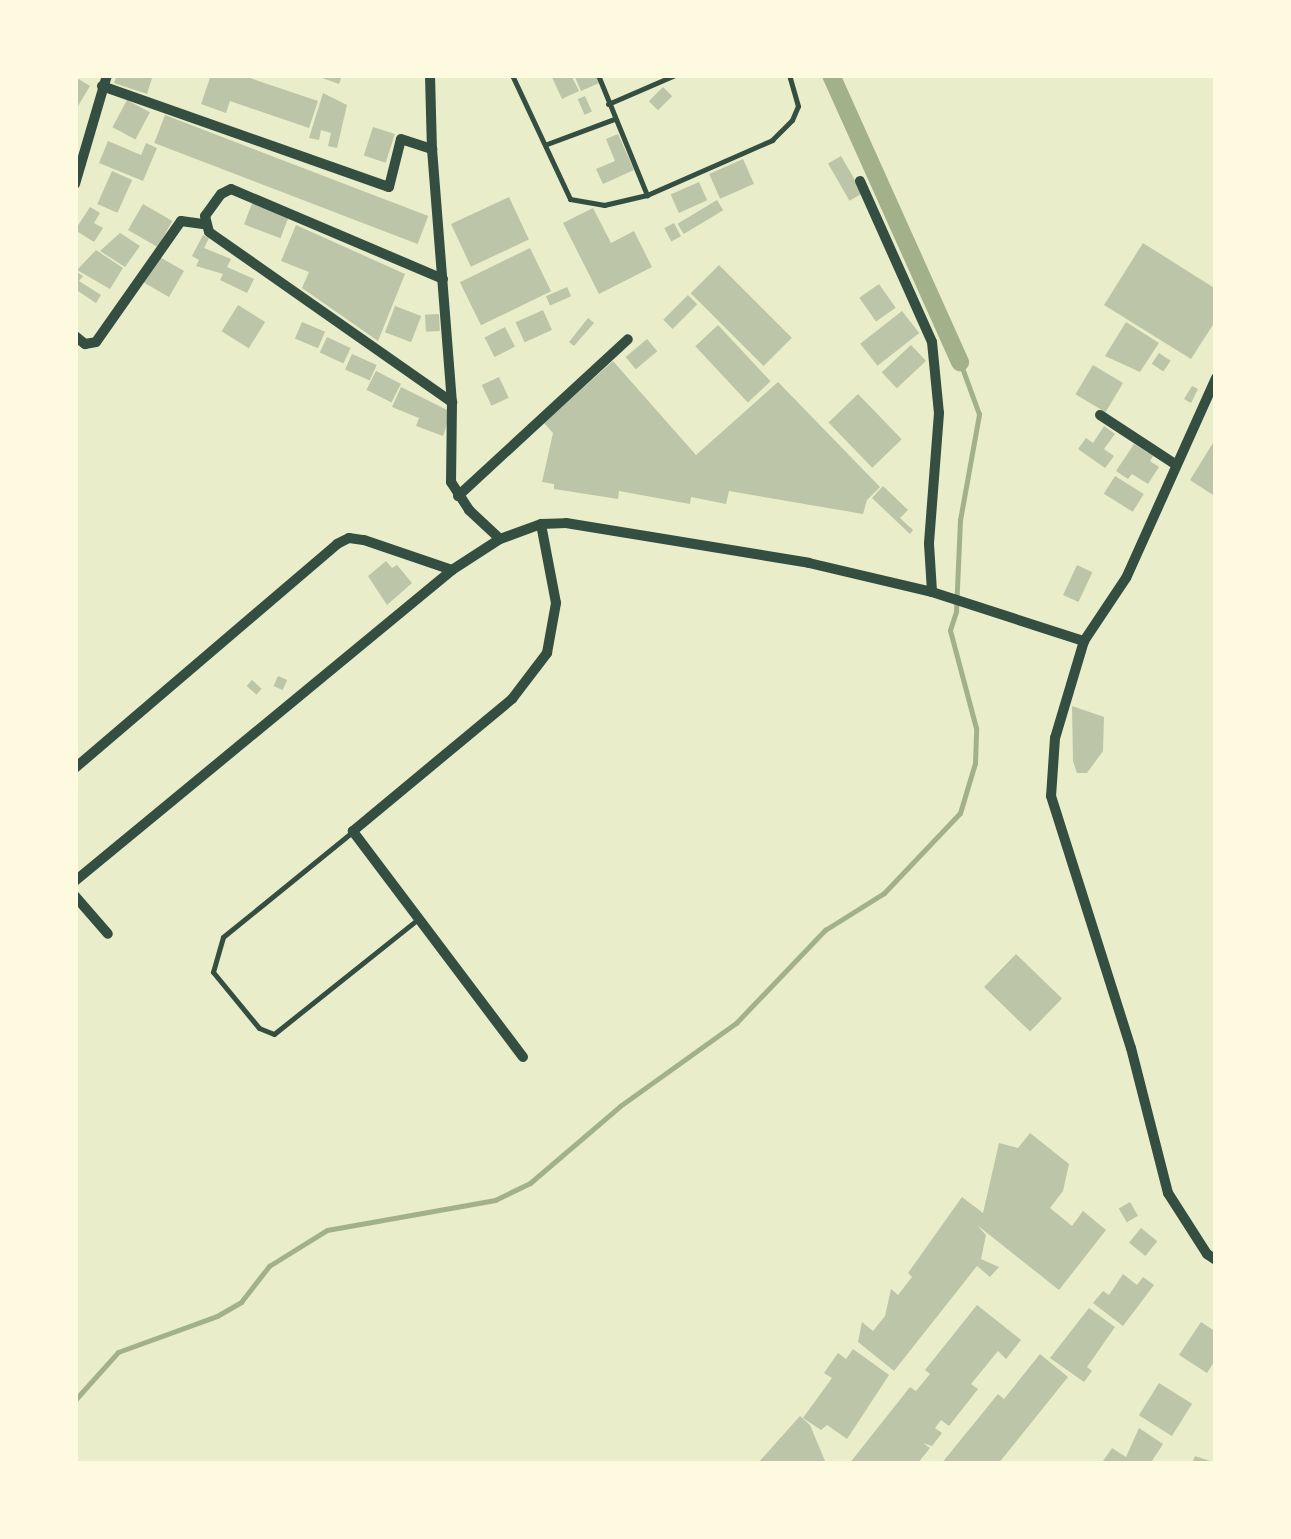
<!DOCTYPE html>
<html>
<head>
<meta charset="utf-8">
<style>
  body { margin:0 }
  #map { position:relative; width:1291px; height:1539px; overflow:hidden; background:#e9edc9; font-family:"Noto Sans",sans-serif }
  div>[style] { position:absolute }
  .stream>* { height:5px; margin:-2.5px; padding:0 2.5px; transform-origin:2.5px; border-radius:2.5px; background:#a3b18a }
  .canal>* { height:18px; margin:-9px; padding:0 9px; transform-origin:9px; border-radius:9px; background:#a3b18a }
  .building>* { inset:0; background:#bcc5a7; transform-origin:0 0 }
  .service>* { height:5px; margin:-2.5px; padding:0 2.5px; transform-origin:2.5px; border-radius:2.5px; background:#344e41 }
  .minor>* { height:10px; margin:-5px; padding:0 5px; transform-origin:5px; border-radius:5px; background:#344e41 }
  span { translate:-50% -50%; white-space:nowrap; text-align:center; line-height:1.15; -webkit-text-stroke:10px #fefae0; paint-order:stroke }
  .frame { position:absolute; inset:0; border:78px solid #fefae0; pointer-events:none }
</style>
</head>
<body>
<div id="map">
  <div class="stream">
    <div style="left:75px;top:1400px;width:64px;rotate:-48.1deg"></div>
    <div style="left:118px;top:1352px;width:105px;rotate:-20deg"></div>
    <div style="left:217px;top:1316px;width:28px;rotate:-30deg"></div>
    <div style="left:241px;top:1302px;width:46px;rotate:-52.1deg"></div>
    <div style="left:269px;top:1266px;width:68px;rotate:-31.8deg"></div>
    <div style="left:327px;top:1230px;width:171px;rotate:-10.1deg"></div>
    <div style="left:495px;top:1200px;width:39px;rotate:-26deg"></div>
    <div style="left:530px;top:1183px;width:118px;rotate:-40.5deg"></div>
    <div style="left:620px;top:1106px;width:143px;rotate:-35.6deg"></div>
    <div style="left:736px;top:1023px;width:129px;rotate:-46.3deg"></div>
    <div style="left:825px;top:930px;width:70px;rotate:-32.1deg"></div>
    <div style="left:884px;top:893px;width:110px;rotate:-46.5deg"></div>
    <div style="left:960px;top:813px;width:52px;rotate:-73.3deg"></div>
    <div style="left:975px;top:763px;width:35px;rotate:-88deg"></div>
    <div style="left:976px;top:728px;width:101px;rotate:-104.9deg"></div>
    <div style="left:950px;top:630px;width:20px;rotate:-72deg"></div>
    <div style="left:956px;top:611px;width:91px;rotate:-87.5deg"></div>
    <div style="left:960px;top:520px;width:108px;rotate:-79.8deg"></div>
    <div style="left:979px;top:414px;width:55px;rotate:-110.1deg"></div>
  </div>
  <div class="canal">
    <div style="left:831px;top:75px;width:315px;rotate:65.8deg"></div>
  </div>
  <div class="building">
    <div style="clip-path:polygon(117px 75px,153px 75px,147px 94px,114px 83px)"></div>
    <div style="clip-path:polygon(211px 75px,241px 75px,318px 101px,309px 128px,230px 101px,226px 113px,201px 104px)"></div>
    <div style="clip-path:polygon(314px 75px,342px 75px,339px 84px)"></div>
    <div style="clip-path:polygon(551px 75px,571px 75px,579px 91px,562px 99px)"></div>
    <div style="clip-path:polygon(574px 75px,596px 75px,599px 83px,581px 91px)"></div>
    <div style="clip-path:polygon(75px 77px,90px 86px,75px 111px)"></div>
    <div style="left:663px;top:87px;width:13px;height:20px;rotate:45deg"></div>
    <div style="clip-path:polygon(323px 93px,347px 105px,337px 148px,328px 146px,331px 133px,321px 130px,319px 140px,309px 138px)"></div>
    <div style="left:585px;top:96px;width:17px;height:8px;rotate:66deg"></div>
    <div style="left:127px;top:100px;width:26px;height:31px;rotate:28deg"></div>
    <div style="left:165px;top:115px;width:282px;height:30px;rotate:21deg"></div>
    <div style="left:373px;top:127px;width:23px;height:30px;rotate:18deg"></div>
    <div style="clip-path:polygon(618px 134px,634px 170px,603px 184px,596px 169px,615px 161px,606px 139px)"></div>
    <div style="clip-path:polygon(108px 141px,141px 155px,146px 143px,157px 148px,143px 181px,99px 163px)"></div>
    <div style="left:841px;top:156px;width:43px;height:15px;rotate:60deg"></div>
    <div style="left:743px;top:159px;width:27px;height:37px;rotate:66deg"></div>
    <div style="left:112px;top:171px;width:22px;height:36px;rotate:24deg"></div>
    <div style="left:699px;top:182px;width:20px;height:31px;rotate:66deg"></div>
    <div style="left:509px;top:197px;width:47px;height:64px;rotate:65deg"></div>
    <div style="left:717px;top:200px;width:12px;height:46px;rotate:59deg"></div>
    <div style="left:253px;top:201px;width:39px;height:25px;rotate:21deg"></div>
    <div style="left:143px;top:204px;width:34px;height:30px;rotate:30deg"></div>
    <div style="clip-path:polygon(90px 207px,100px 213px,94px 223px,103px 228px,94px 242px,75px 230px)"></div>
    <div style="clip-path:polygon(593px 208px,611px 243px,634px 231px,652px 267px,599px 294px,563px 223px)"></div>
    <div style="left:674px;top:223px;width:15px;height:11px;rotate:62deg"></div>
    <div style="clip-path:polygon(296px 225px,405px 274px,378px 341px,302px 288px,309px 272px,281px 261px)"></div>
    <div style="clip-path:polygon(120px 233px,140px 246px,125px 267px,100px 251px)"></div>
    <div style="clip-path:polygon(203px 235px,209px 238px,204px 248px,231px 259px,227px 267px,254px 279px,247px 293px,220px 280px,223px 274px,196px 266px,199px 260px,192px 256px)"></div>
    <div style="clip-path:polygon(1143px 243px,1216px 289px,1216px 320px,1191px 359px,1104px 305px)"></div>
    <div style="left:530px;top:248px;width:48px;height:78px;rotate:64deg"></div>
    <div style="clip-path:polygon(96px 250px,123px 268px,110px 289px,77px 270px)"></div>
    <div style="left:158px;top:256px;width:30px;height:30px;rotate:30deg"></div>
    <div style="left:719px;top:265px;width:103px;height:40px;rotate:45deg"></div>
    <div style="clip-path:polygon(75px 271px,83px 276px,79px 281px,101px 295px,96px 303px,75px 289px)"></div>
    <div style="left:879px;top:284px;width:29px;height:24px;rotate:55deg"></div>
    <div style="left:567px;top:287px;width:10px;height:23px;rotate:66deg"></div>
    <div style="left:688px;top:295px;width:13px;height:35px;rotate:45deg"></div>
    <div style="left:238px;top:305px;width:32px;height:31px;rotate:32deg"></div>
    <div style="left:395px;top:306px;width:28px;height:28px;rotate:21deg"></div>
    <div style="left:543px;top:310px;width:22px;height:30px;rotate:66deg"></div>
    <div style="left:902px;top:311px;width:28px;height:53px;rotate:52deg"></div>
    <div style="left:439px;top:314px;width:17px;height:14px;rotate:87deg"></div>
    <div style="clip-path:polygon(588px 318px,594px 323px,574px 346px,569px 342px)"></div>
    <div style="left:302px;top:322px;width:25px;height:18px;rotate:23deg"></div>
    <div style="clip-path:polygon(1126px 322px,1159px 343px,1140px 372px,1105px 356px)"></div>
    <div style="left:718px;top:325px;width:77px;height:31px;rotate:47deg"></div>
    <div style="left:505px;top:327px;width:22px;height:23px;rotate:63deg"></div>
    <div style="left:327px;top:337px;width:26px;height:17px;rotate:25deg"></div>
    <div style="left:647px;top:339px;width:16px;height:28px;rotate:50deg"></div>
    <div style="left:911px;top:345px;width:22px;height:40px;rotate:47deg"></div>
    <div style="left:1159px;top:353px;width:14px;height:13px;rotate:34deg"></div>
    <div style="left:352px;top:354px;width:27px;height:17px;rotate:24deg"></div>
    <div style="clip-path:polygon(613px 361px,696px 455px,778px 382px,880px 487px,867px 500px,863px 514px,729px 491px,726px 504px,691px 497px,690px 504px,619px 491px,618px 499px,554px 489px,554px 484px,542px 482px,553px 433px,544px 423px)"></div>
    <div style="left:1093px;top:365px;width:35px;height:34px;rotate:31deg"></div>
    <div style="left:376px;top:371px;width:28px;height:21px;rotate:27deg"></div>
    <div style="left:499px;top:377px;width:23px;height:19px;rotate:65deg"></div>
    <div style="clip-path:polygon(1192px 386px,1198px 389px,1191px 403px,1184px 399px)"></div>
    <div style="clip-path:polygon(401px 387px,451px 412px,443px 436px,416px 426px,419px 418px,392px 407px)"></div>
    <div style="left:858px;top:394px;width:63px;height:41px;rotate:46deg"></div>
    <div style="clip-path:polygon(1104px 426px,1115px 434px,1104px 449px,1114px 456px,1105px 468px,1078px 449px,1086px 438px,1093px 443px)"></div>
    <div style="clip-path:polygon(1216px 438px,1216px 497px,1190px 480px)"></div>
    <div style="clip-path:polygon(1134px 444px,1153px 456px,1150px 461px,1159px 467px,1148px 484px,1132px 474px,1128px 479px,1116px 471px)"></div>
    <div style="left:1115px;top:476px;width:34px;height:21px;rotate:32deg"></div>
    <div style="clip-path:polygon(883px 486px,908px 510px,900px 518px,913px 530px,910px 534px,872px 498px)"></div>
    <div style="clip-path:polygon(386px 561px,392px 568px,397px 565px,412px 583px,387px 605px,368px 576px)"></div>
    <div style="left:1077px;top:565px;width:17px;height:33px;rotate:25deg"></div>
    <div style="left:278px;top:676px;width:10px;height:11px;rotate:24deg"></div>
    <div style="left:252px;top:680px;width:13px;height:8px;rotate:42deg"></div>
    <div style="clip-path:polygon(1072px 706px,1104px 717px,1103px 751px,1087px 773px,1077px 773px,1073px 761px)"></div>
    <div style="left:1016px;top:954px;width:64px;height:46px;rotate:44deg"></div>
    <div style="clip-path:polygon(1030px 1133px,1069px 1164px,1063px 1191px,1050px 1208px,1072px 1226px,1083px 1211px,1106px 1230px,1059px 1290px,977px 1225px,986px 1235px,981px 1259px,999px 1267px,990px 1277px,977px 1266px,894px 1371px,858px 1342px,862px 1322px,873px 1331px,885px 1316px,891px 1289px,898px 1295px,912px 1277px,908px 1273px,962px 1197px,983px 1213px,999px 1143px,1018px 1148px)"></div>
    <div style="left:1130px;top:1202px;width:16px;height:13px;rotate:60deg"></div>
    <div style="left:1141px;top:1228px;width:21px;height:19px;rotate:39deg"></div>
    <div style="clip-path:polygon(1123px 1274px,1137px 1285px,1143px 1277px,1154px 1285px,1123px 1326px,1093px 1303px,1103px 1291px,1109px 1295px)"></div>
    <div style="clip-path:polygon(977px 1305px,1021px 1340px,1006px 1359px,998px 1351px,971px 1384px,978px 1389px,949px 1426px,941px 1420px,935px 1428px,942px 1433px,932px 1446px,923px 1443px,930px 1448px,917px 1464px,849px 1464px,910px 1387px,916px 1391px,930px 1374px,925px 1370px)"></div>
    <div style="clip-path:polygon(1089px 1308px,1115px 1327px,1087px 1367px,1092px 1371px,1084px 1382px,1050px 1358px)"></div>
    <div style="clip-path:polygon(1201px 1322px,1216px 1332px,1216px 1359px,1207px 1373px,1179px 1355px)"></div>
    <div style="clip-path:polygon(853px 1349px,889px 1375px,847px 1439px,827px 1425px,821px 1430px,803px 1418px,832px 1378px,824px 1373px,838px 1353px,846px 1359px)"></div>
    <div style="clip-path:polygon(1040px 1354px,1068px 1377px,998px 1464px,941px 1464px,998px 1394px,1004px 1399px)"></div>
    <div style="left:1159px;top:1383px;width:39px;height:38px;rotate:32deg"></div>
    <div style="clip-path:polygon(800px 1416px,810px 1425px,825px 1461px,757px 1464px)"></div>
    <div style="clip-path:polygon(1139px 1428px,1163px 1444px,1150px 1464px,1101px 1464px,1112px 1448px,1126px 1457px)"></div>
    <div style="clip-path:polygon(1195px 1456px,1216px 1463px,1216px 1464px,1192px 1464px)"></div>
  </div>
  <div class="service">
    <div style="left:512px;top:75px;width:137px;rotate:64.9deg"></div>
    <div style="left:570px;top:199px;width:35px;rotate:10deg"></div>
    <div style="left:604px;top:205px;width:44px;rotate:-13.1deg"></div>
    <div style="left:647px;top:195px;width:137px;rotate:-23.7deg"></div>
    <div style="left:772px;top:140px;width:28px;rotate:-45deg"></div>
    <div style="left:792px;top:120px;width:15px;rotate:-67deg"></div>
    <div style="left:798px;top:106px;width:32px;rotate:-106deg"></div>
    <div style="left:598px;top:75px;width:130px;rotate:67.8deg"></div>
    <div style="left:608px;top:104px;width:73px;rotate:-23.4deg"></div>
    <div style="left:547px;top:144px;width:72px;rotate:-20.5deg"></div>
    <div style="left:351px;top:833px;width:165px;rotate:140.9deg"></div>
    <div style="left:223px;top:937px;width:36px;rotate:106deg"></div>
    <div style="left:213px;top:972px;width:72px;rotate:50.6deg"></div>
    <div style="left:259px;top:1028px;width:16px;rotate:22deg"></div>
    <div style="left:274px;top:1034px;width:183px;rotate:-38.6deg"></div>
  </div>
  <div class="minor">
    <div style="left:430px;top:75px;width:74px;rotate:88.5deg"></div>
    <div style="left:102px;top:86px;width:304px;rotate:19.4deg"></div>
    <div style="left:389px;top:187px;width:49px;rotate:-76deg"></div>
    <div style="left:401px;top:139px;width:33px;rotate:18deg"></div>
    <div style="left:432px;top:149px;width:254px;rotate:85.5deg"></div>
    <div style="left:452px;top:402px;width:80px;rotate:90.7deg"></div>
    <div style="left:451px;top:482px;width:33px;rotate:57deg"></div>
    <div style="left:469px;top:510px;width:42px;rotate:43.1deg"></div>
    <div style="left:860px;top:181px;width:176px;rotate:65.9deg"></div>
    <div style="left:932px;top:342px;width:71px;rotate:84.4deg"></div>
    <div style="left:939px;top:413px;width:131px;rotate:94.4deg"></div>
    <div style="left:929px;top:544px;width:48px;rotate:86.4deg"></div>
    <div style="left:75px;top:184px;width:114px;rotate:-73.6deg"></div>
    <div style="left:443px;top:279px;width:230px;rotate:-157deg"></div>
    <div style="left:231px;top:189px;width:11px;rotate:153deg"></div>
    <div style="left:221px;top:194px;width:27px;rotate:126deg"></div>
    <div style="left:205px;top:216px;width:16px;rotate:76deg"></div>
    <div style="left:209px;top:232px;width:297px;rotate:35deg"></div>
    <div style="left:75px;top:336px;width:13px;rotate:39deg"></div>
    <div style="left:85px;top:344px;width:11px;rotate:-10deg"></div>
    <div style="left:96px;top:342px;width:148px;rotate:-54.9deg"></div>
    <div style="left:181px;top:221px;width:22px;rotate:8deg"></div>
    <div style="left:1216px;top:378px;width:219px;rotate:114.2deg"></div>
    <div style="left:1126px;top:578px;width:76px;rotate:123.7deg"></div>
    <div style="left:1084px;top:641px;width:101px;rotate:106.6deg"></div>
    <div style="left:1055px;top:738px;width:58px;rotate:93.9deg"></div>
    <div style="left:1051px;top:796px;width:264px;rotate:72.4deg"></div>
    <div style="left:1131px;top:1048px;width:150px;rotate:75.7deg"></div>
    <div style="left:1168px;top:1193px;width:72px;rotate:57.4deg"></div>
    <div style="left:1207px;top:1254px;width:11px;rotate:34deg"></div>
    <div style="left:1100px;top:415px;width:90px;rotate:33.2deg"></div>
    <div style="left:458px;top:496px;width:231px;rotate:-42.7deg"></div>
    <div style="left:75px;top:768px;width:345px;rotate:-40.5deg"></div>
    <div style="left:337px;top:544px;width:13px;rotate:-27deg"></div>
    <div style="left:349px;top:538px;width:15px;rotate:8deg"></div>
    <div style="left:364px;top:540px;width:93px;rotate:18.8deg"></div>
    <div style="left:75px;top:881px;width:489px;rotate:-39.5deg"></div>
    <div style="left:452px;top:570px;width:57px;rotate:-32.9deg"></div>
    <div style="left:500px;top:539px;width:44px;rotate:-20.1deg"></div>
    <div style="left:541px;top:524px;width:25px;rotate:-2deg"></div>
    <div style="left:566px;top:523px;width:246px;rotate:9.3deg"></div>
    <div style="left:809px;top:563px;width:126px;rotate:13.3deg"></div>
    <div style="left:932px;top:592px;width:160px;rotate:17.9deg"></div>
    <div style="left:75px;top:896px;width:50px;rotate:49deg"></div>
    <div style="left:523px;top:1057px;width:283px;rotate:-127deg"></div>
    <div style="left:353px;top:831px;width:207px;rotate:-39.7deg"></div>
    <div style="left:512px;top:699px;width:58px;rotate:-52.7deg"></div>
    <div style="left:547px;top:653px;width:51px;rotate:-79.8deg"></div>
    <div style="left:556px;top:603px;width:80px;rotate:-100.8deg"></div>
  </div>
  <div class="frame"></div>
</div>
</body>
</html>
